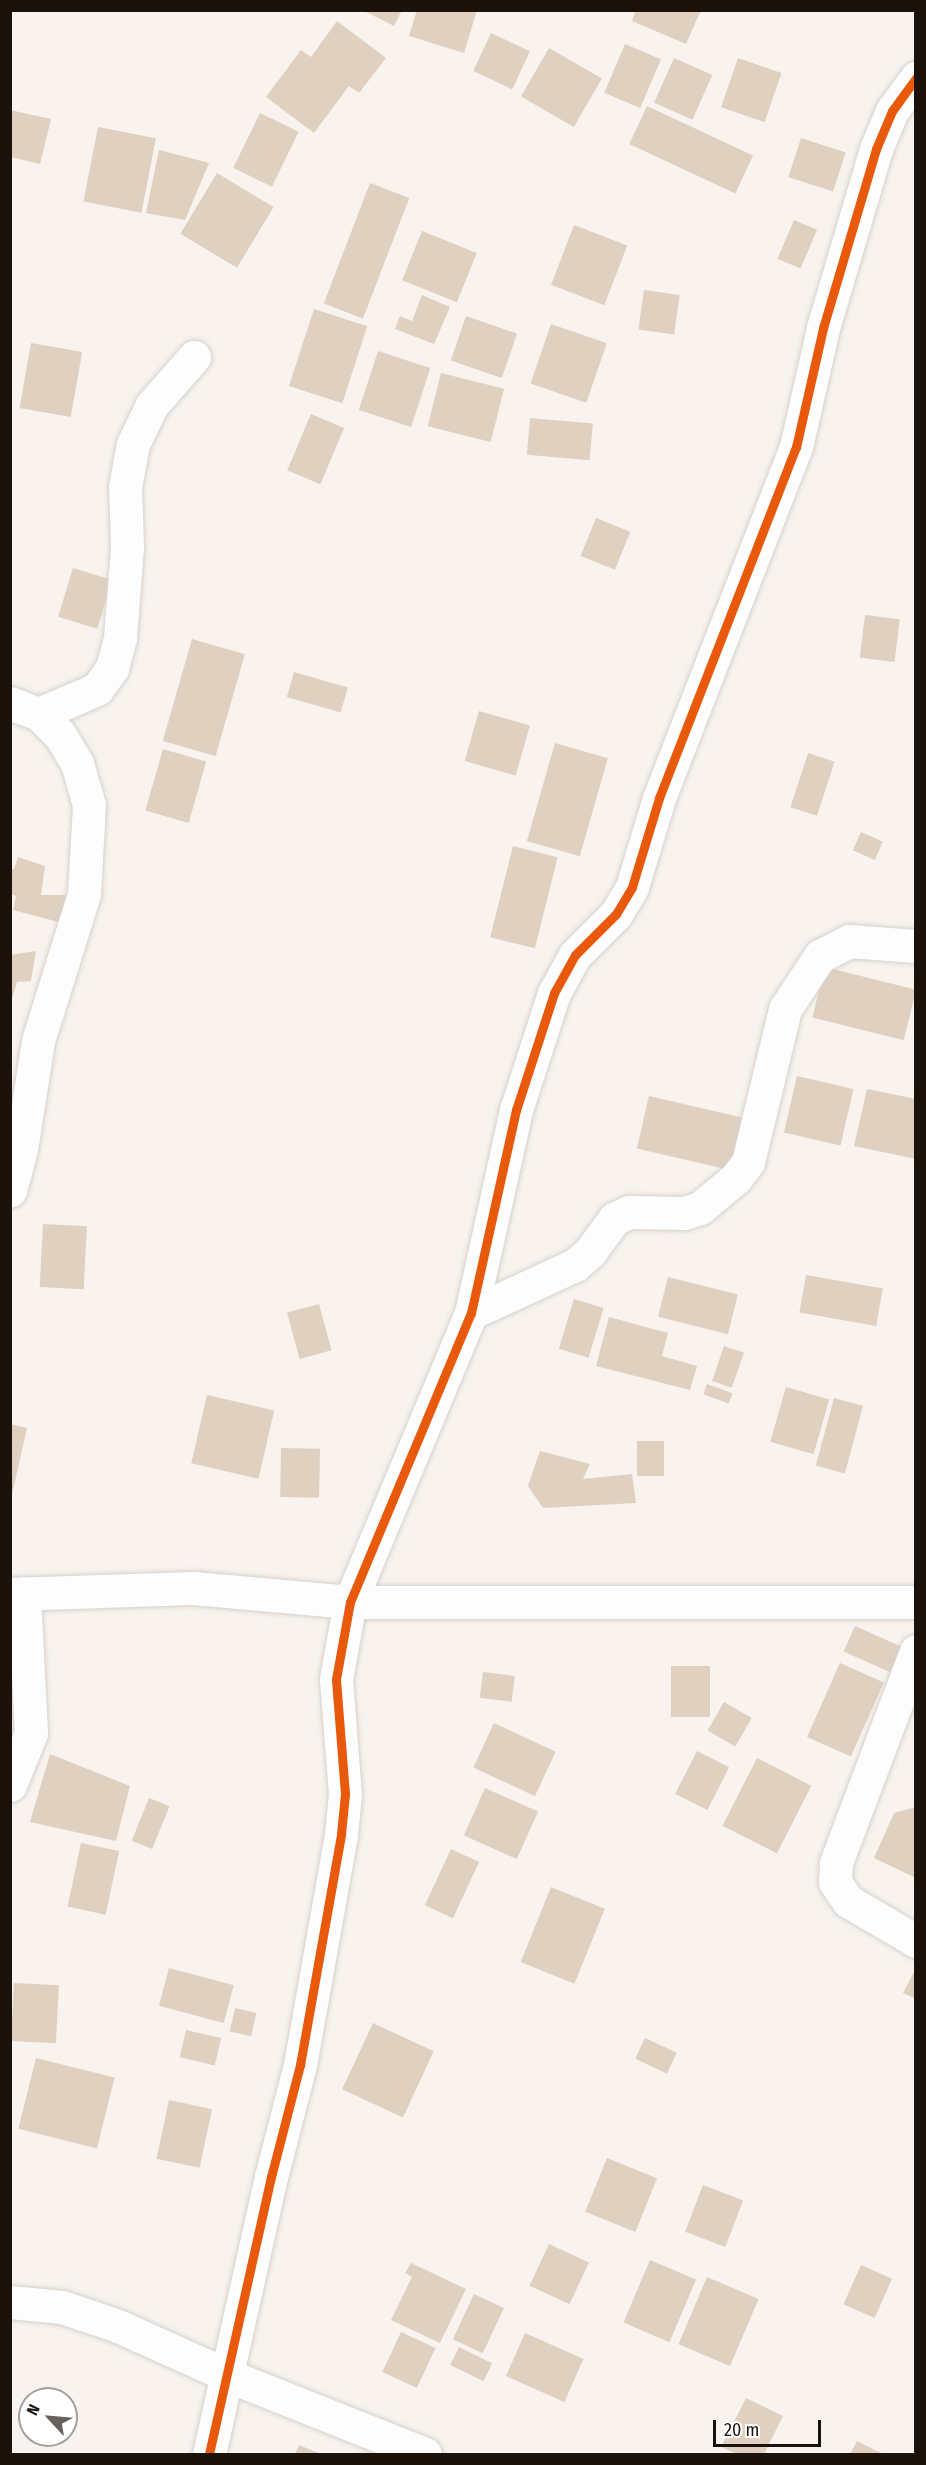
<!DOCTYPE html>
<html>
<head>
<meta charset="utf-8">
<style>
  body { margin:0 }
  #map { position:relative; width:926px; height:2465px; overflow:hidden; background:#f8f3ef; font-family:"Fira Sans Condensed",sans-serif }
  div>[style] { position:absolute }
  .building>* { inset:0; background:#dfd0c0; transform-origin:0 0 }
  .roads { filter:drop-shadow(0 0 2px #d7d1cb) drop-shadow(0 0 2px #d7d1cb) }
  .minor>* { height:33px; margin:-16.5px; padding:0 16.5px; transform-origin:16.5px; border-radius:16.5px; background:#fefdfd }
  .tertiary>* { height:33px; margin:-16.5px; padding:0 16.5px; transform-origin:16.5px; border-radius:16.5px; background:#fefdfd }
  .cycleway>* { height:9px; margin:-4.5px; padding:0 4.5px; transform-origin:4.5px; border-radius:4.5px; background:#e8590c }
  span { translate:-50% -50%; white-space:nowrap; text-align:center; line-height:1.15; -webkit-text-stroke:6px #fff; paint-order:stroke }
  .frame { position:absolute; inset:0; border:12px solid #1a120b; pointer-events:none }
  .north { position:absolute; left:18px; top:2387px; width:60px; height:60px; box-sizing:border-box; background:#fff; border:2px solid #a3a09d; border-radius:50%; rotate:296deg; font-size:16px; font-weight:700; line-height:24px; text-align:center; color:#1a120b }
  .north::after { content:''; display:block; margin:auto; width:21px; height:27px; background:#68615b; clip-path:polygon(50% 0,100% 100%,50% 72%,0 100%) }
  .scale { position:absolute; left:713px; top:2420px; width:108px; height:27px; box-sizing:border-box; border:3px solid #1a120b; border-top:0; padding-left:8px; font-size:18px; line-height:21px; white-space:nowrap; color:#1a120b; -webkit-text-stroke:4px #fff; paint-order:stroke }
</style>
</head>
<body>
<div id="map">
  <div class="building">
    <div style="clip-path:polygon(362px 10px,402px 10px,394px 26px)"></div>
    <div style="clip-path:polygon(417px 10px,477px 10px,464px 53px,409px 36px)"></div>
    <div style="clip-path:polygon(636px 10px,701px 10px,686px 44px,632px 21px)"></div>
    <div style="clip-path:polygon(337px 21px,386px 58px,359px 93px,349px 86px,314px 133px,266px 97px,301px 50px,311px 57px)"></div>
    <div style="left:491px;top:33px;width:43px;height:42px;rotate:25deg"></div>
    <div style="left:625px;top:44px;width:39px;height:53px;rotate:23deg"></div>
    <div style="left:549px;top:48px;width:61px;height:56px;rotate:30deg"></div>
    <div style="left:674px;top:58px;width:42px;height:49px;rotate:24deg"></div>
    <div style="left:738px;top:58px;width:46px;height:52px;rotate:19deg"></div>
    <div style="left:647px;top:106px;width:117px;height:42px;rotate:25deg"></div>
    <div style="clip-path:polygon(10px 110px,51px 119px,40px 164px,10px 157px)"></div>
    <div style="left:260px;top:113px;width:43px;height:61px;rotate:26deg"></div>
    <div style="left:98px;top:127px;width:59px;height:76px;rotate:11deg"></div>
    <div style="left:801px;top:138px;width:47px;height:41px;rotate:18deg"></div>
    <div style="clip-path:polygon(159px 150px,209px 163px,185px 220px,146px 213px)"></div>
    <div style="left:217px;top:173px;width:66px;height:71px;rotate:31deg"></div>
    <div style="left:370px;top:183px;width:42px;height:129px;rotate:21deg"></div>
    <div style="left:794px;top:220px;width:25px;height:42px;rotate:23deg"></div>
    <div style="left:574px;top:225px;width:57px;height:64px;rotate:21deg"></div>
    <div style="left:422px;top:231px;width:59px;height:53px;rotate:22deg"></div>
    <div style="left:644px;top:290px;width:36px;height:40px;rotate:8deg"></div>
    <div style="clip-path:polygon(422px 295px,450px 307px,434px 344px,395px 329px,400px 316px,412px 321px)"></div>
    <div style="left:314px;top:309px;width:56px;height:81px;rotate:18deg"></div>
    <div style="left:466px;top:316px;width:54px;height:47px;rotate:19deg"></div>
    <div style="left:551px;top:324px;width:59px;height:63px;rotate:19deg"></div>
    <div style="left:31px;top:343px;width:52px;height:66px;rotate:10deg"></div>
    <div style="left:378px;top:351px;width:55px;height:62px;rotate:18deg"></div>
    <div style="left:441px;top:373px;width:65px;height:55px;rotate:14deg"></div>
    <div style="left:311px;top:414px;width:36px;height:61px;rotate:23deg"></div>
    <div style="left:530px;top:418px;width:63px;height:37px;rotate:5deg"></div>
    <div style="left:596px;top:518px;width:37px;height:41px;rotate:22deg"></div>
    <div style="left:73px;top:568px;width:41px;height:51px;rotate:17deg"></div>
    <div style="left:865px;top:615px;width:35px;height:43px;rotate:7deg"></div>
    <div style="left:192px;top:639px;width:55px;height:106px;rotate:16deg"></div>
    <div style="left:294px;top:672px;width:56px;height:26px;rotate:16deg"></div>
    <div style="left:479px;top:711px;width:53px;height:52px;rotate:16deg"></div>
    <div style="left:555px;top:743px;width:55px;height:102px;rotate:16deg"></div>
    <div style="left:163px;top:749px;width:45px;height:64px;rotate:16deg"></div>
    <div style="left:808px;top:753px;width:28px;height:57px;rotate:18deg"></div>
    <div style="left:861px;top:832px;width:24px;height:20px;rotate:24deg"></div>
    <div style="left:513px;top:846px;width:46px;height:94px;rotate:14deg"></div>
    <div style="clip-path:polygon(18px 857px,45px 866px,41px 895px,72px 895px,66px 924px,13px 910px,16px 896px,10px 894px,10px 869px,14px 869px)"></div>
    <div style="clip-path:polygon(36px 951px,31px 981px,17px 982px,10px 1006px,10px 955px)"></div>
    <div style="left:825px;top:967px;width:94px;height:52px;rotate:14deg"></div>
    <div style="left:797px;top:1076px;width:58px;height:58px;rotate:13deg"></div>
    <div style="clip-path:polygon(867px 1089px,916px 1099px,916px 1159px,854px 1146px)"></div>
    <div style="left:649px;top:1096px;width:102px;height:54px;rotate:13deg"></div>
    <div style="left:43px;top:1224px;width:44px;height:63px;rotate:3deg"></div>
    <div style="left:806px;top:1275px;width:78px;height:38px;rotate:10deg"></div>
    <div style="left:668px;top:1277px;width:72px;height:41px;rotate:14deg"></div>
    <div style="left:574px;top:1299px;width:31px;height:52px;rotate:17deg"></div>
    <div style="left:319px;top:1304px;width:48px;height:33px;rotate:75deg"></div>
    <div style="clip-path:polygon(609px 1317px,668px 1333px,662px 1356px,697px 1366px,690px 1390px,596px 1366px)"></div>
    <div style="left:724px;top:1346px;width:21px;height:37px;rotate:19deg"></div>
    <div style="left:707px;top:1384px;width:27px;height:11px;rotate:20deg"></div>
    <div style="left:786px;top:1387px;width:45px;height:57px;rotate:16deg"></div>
    <div style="left:207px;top:1395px;width:69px;height:70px;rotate:13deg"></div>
    <div style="left:834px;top:1398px;width:30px;height:70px;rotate:15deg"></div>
    <div style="clip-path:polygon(10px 1424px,27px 1428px,11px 1499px,10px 1499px)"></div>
    <div style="left:637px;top:1441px;width:27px;height:35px"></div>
    <div style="left:281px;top:1448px;width:39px;height:49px;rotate:1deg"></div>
    <div style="clip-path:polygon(540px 1451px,590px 1464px,583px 1479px,632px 1474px,636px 1503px,543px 1508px,528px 1486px)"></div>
    <div style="left:855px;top:1626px;width:51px;height:28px;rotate:24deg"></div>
    <div style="left:840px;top:1663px;width:48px;height:81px;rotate:24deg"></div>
    <div style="left:671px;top:1666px;width:39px;height:51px"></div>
    <div style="left:483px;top:1672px;width:32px;height:26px;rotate:7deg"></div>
    <div style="left:724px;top:1702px;width:32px;height:33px;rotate:30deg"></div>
    <div style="left:494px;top:1723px;width:68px;height:49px;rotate:25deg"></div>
    <div style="left:697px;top:1751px;width:36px;height:48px;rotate:27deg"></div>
    <div style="clip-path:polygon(50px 1754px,130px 1786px,116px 1841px,30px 1822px)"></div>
    <div style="left:757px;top:1758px;width:61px;height:76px;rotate:27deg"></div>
    <div style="left:485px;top:1788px;width:58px;height:52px;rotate:24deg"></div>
    <div style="left:149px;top:1798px;width:22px;height:46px;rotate:22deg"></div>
    <div style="clip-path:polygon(916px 1807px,916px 1878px,874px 1858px,894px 1813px)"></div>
    <div style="left:81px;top:1843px;width:39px;height:65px;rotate:12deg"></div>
    <div style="left:451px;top:1849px;width:31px;height:62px;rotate:25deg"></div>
    <div style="left:551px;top:1887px;width:58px;height:81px;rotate:22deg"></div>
    <div style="left:169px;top:1968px;width:67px;height:39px;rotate:15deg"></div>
    <div style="clip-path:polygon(916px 1968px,916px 1999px,903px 1993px)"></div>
    <div style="left:14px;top:1983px;width:45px;height:58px;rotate:3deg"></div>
    <div style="left:235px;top:2008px;width:22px;height:24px;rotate:13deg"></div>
    <div style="left:373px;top:2023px;width:67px;height:73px;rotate:25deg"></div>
    <div style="left:186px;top:2030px;width:36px;height:28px;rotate:13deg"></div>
    <div style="left:645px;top:2038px;width:35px;height:23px;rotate:25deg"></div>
    <div style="left:36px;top:2058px;width:81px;height:73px;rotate:14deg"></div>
    <div style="left:169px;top:2100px;width:44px;height:60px;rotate:12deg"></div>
    <div style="left:607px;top:2158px;width:54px;height:58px;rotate:22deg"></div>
    <div style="left:703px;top:2185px;width:43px;height:50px;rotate:21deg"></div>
    <div style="left:549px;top:2244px;width:44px;height:46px;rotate:25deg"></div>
    <div style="left:650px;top:2260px;width:50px;height:68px;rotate:23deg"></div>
    <div style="clip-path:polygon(411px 2263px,466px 2289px,440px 2343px,391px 2320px,412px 2277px,405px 2273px)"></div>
    <div style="left:861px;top:2265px;width:34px;height:43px;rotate:24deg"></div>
    <div style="left:707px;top:2277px;width:56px;height:73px;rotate:23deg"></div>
    <div style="left:474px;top:2294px;width:33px;height:50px;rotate:25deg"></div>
    <div style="left:401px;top:2332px;width:38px;height:44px;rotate:25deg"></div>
    <div style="left:525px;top:2333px;width:64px;height:47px;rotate:24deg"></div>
    <div style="left:459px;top:2347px;width:37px;height:20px;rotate:26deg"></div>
    <div style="clip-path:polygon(746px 2398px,783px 2416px,764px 2454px,737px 2454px,721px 2447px)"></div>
    <div style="clip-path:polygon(857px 2441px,883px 2454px,850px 2454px)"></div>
    <div style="clip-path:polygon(299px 2445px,321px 2454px,295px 2454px)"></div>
  </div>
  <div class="roads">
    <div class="minor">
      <div style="left:10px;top:703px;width:31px;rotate:21deg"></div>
      <div style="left:39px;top:714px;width:30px;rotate:45deg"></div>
      <div style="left:60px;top:735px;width:33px;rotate:59deg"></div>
      <div style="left:77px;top:763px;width:44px;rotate:74.1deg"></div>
      <div style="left:89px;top:805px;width:89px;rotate:93.2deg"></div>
      <div style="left:84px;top:894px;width:154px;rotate:107.4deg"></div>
      <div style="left:38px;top:1041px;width:109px;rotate:98.9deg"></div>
      <div style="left:21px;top:1149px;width:43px;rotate:104.7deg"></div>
      <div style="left:39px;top:714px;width:63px;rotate:-23.3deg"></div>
      <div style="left:97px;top:689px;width:26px;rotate:-54deg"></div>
      <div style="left:112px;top:668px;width:31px;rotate:-75deg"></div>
      <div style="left:120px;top:638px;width:91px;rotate:-85.6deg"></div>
      <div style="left:127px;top:547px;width:60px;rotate:-91.9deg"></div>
      <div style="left:125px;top:487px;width:44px;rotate:-79.5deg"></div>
      <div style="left:133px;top:444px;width:43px;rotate:-64deg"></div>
      <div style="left:152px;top:405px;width:64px;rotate:-48.8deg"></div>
      <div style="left:471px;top:1313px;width:115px;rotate:-24.8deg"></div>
      <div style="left:575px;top:1265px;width:20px;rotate:-41deg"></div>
      <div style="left:590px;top:1252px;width:41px;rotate:-54deg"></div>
      <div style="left:614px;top:1219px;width:17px;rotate:-25deg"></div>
      <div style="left:629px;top:1212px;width:55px;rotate:1deg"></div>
      <div style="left:684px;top:1213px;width:17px;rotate:-17deg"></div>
      <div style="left:700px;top:1208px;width:47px;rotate:-39.8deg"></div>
      <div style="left:736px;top:1178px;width:20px;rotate:-53deg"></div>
      <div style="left:748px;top:1162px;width:157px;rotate:-76.4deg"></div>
      <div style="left:785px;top:1009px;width:64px;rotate:-56.6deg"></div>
      <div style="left:820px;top:956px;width:33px;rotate:-27deg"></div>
      <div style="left:849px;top:941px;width:67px;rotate:4.3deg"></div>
      <div style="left:916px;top:1651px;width:227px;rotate:110.7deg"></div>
      <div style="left:836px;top:1863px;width:19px;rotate:93deg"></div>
      <div style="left:835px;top:1882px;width:23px;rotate:56deg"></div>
      <div style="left:848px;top:1901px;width:79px;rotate:30.5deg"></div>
      <div style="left:10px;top:1785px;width:56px;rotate:-68deg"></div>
      <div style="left:31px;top:1733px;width:140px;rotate:-92.9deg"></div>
      <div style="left:10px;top:2302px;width:52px;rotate:5.5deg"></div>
      <div style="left:62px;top:2307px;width:59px;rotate:18.7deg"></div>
      <div style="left:118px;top:2326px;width:122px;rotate:24.2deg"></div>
      <div style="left:229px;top:2376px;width:211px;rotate:21.7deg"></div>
      <div style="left:209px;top:2454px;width:284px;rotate:-77.4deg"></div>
      <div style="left:271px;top:2177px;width:116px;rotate:-75.5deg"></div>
      <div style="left:300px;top:2065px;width:235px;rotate:-79.9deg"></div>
      <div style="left:341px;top:1834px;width:40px;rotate:-84.3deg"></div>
      <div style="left:345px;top:1794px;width:115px;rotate:-94.5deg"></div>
      <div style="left:336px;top:1679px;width:78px;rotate:-79.7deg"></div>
      <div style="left:350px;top:1602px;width:313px;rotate:-67.3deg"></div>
      <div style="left:471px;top:1313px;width:208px;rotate:-77.5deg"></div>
      <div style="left:516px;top:1110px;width:123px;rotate:-72deg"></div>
      <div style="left:554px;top:993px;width:43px;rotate:-61.1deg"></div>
      <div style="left:575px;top:955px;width:58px;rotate:-45deg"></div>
      <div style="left:616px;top:914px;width:31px;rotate:-59deg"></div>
      <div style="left:632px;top:887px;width:93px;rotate:-73.1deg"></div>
      <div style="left:659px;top:798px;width:377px;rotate:-68.7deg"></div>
      <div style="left:796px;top:447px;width:122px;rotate:-77.2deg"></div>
      <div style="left:823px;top:328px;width:187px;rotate:-73.5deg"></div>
      <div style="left:876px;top:149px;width:41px;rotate:-67.2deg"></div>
      <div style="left:892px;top:111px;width:41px;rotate:-54deg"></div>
    </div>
    <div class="tertiary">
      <div style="left:10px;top:1594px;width:183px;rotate:-1.9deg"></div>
      <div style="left:193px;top:1588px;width:158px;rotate:5.1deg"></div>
      <div style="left:350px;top:1602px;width:566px"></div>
    </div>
  </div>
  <div class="cycleway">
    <div style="left:209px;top:2454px;width:284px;rotate:-77.4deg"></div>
    <div style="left:271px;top:2177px;width:116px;rotate:-75.5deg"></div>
    <div style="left:300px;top:2065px;width:235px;rotate:-79.9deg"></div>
    <div style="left:341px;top:1834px;width:40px;rotate:-84.3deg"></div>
    <div style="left:345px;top:1794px;width:115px;rotate:-94.5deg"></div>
    <div style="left:336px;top:1679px;width:78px;rotate:-79.7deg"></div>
    <div style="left:350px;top:1602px;width:313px;rotate:-67.3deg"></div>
    <div style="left:471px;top:1313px;width:208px;rotate:-77.5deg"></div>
    <div style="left:516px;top:1110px;width:123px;rotate:-72deg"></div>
    <div style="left:554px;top:993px;width:43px;rotate:-61.1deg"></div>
    <div style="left:575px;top:955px;width:58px;rotate:-45deg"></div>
    <div style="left:616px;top:914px;width:31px;rotate:-59deg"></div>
    <div style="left:632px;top:887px;width:93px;rotate:-73.1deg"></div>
    <div style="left:659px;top:798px;width:377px;rotate:-68.7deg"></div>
    <div style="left:796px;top:447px;width:122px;rotate:-77.2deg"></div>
    <div style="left:823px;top:328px;width:187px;rotate:-73.5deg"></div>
    <div style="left:876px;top:149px;width:41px;rotate:-67.2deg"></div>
    <div style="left:892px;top:111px;width:41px;rotate:-54deg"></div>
  </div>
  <div class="frame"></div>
  <div class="north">N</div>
  <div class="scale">20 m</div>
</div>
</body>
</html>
